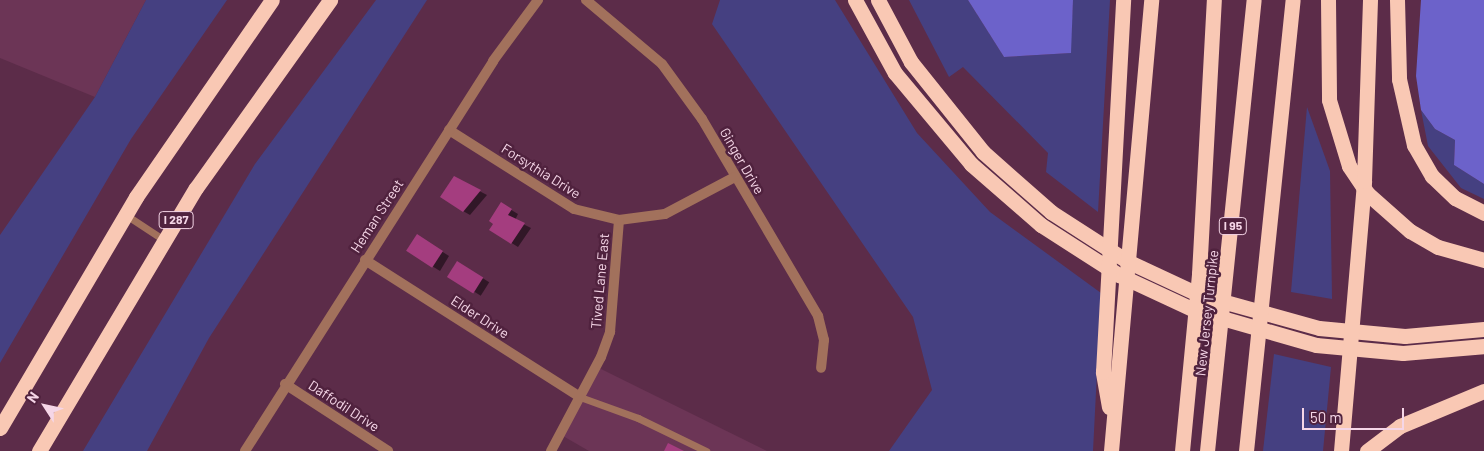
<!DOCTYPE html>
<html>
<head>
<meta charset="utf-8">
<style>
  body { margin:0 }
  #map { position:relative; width:1484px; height:451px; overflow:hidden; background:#5c2c49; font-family:Barlow,sans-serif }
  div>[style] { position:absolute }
  .built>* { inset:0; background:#6c3556 }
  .green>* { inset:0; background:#454081 }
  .forest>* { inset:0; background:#6c62ca }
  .shadow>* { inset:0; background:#0007; transform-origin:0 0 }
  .building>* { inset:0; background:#a43d7f; transform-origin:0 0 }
  .lane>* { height:7px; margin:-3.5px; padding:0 3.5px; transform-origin:3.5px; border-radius:3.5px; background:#a2715c }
  .street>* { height:10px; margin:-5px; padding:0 5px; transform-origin:5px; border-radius:5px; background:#a2715c }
  .highway>* { height:15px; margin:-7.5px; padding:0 7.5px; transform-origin:7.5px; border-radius:7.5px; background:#f9c8b4 }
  span { translate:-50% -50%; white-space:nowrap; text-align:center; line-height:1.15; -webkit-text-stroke:5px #50223e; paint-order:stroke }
  .shield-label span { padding:1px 4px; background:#50223e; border:1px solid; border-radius:4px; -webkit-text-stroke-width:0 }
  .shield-label { font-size:12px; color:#f5d6e7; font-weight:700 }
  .street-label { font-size:14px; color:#f5d6e7 }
  .north { position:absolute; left:20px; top:381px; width:50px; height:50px; -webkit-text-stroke:4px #50223e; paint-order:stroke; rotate:305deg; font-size:14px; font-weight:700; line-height:20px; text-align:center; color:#f5d6e7 }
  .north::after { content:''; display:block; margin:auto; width:18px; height:22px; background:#f5d6e7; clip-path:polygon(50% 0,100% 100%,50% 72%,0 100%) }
  .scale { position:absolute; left:1302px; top:408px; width:102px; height:22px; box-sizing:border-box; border:2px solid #f5d6e7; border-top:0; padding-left:6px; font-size:15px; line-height:18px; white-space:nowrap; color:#f5d6e7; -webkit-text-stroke:4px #50223e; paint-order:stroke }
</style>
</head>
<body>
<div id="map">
  <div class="built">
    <div style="clip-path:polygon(0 0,146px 0,95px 97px,0 58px)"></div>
    <div style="clip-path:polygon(597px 367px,767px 451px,589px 451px,563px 436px)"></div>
  </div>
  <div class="green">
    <div style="clip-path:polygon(146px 0,227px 0,131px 139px,0 363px,0 235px,95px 97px)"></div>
    <div style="clip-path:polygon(376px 0,427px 0,209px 338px,147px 451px,83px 451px,255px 164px)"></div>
    <div style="clip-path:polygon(720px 0,835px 0,917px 133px,990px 212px,1101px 293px,1093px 451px,889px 451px,932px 390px,913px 317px,712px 24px)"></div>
    <div style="clip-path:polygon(909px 0,968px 0,1004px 57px,1070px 53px,1073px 0,1110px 0,1098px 212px,1046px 172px,1048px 153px,963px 67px,949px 77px)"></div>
    <div style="clip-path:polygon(1307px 107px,1330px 171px,1332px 299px,1291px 292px)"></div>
    <div style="clip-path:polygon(1421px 110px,1435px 129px,1455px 140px,1454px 165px,1484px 184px,1484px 199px,1461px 188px,1428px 146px)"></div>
    <div style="clip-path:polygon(1274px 354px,1331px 367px,1323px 451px,1263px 451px)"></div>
  </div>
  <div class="forest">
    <div style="clip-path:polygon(968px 0,1073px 0,1071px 53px,1004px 57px)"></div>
    <div style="clip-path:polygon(1421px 0,1484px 0,1484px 184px,1454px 165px,1455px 140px,1435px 129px,1421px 110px,1416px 76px)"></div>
  </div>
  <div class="shadow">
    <div style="clip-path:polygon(454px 178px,487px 195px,470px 215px,463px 211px)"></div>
    <div style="clip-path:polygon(501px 204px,518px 214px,515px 220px,531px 228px,518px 247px,491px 230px)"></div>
    <div style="clip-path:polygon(424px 240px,449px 256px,440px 271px,408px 251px)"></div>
    <div style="left:457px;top:262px;width:38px;height:16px;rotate:32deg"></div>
  </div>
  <div class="building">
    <div style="clip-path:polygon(454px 176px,481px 190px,463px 212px,440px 197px)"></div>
    <div style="clip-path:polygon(501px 202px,512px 209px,508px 215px,525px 223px,511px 244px,489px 230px,493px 224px,489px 221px)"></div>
    <div style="left:417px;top:234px;width:31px;height:20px;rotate:33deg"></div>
    <div style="left:457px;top:261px;width:31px;height:19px;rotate:32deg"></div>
    <div style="clip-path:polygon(668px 443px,684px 451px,664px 451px)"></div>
  </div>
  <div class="lane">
    <div style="left:126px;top:215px;width:45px;rotate:33.3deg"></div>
    <div style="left:580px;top:397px;width:62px;rotate:19.9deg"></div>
    <div style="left:638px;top:418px;width:76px;rotate:25.9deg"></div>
  </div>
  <div class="street">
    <div style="left:586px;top:0;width:99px;rotate:40.1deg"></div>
    <div style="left:662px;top:64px;width:68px;rotate:54deg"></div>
    <div style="left:702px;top:119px;width:229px;rotate:59.5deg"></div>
    <div style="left:818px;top:316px;width:25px;rotate:76deg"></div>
    <div style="left:824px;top:340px;width:28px;rotate:96deg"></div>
    <div style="left:449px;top:130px;width:148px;rotate:32.3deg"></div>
    <div style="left:574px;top:209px;width:46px;rotate:13.7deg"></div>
    <div style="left:619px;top:220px;width:46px;rotate:-7.4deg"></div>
    <div style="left:665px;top:214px;width:79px;rotate:-27.9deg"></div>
    <div style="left:365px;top:260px;width:255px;rotate:32.5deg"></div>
    <div style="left:285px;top:384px;width:123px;rotate:33deg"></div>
    <div style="left:245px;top:451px;width:462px;rotate:-57.5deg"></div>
    <div style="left:493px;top:61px;width:76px;rotate:-53.6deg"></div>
    <div style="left:551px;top:451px;width:106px;rotate:-62deg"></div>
    <div style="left:601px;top:357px;width:27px;rotate:-70deg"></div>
    <div style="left:610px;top:332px;width:112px;rotate:-85.4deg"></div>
  </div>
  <div class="highway">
    <div style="left:855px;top:0;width:83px;rotate:61.3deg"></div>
    <div style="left:895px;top:73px;width:119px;rotate:50.1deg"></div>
    <div style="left:971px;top:164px;width:93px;rotate:41.1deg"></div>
    <div style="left:1041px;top:225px;width:93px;rotate:32.7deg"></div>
    <div style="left:1119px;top:275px;width:83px;rotate:25deg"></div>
    <div style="left:1194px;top:310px;width:127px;rotate:16deg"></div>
    <div style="left:1316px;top:345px;width:87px;rotate:5.3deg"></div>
    <div style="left:1403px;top:353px;width:81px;rotate:-4.9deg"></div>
    <div style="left:878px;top:0;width:70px;rotate:62deg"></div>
    <div style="left:911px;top:62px;width:115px;rotate:51.3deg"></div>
    <div style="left:983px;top:152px;width:91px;rotate:41.4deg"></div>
    <div style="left:1051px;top:212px;width:90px;rotate:32.8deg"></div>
    <div style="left:1127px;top:261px;width:81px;rotate:25deg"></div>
    <div style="left:1200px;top:295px;width:123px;rotate:15.5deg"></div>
    <div style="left:1319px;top:328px;width:86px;rotate:5.3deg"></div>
    <div style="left:1405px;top:336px;width:79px;rotate:-5.1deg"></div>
    <div style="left:1328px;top:0;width:100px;rotate:89.4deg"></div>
    <div style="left:1329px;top:100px;width:69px;rotate:73.1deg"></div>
    <div style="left:1349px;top:166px;width:34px;rotate:56deg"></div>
    <div style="left:1368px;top:194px;width:56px;rotate:41.4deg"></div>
    <div style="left:1410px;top:231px;width:32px;rotate:30deg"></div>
    <div style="left:1438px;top:247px;width:48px;rotate:15.8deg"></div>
    <div style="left:1397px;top:0;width:79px;rotate:88.5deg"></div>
    <div style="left:1399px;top:79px;width:68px;rotate:77.2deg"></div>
    <div style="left:1414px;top:145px;width:36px;rotate:60deg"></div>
    <div style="left:1432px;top:176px;width:32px;rotate:44deg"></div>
    <div style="left:1455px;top:198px;width:33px;rotate:27deg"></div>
    <div style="left:1109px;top:407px;width:36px;rotate:-100deg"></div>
    <div style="left:1103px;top:372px;width:373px;rotate:-86.9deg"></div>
    <div style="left:0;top:428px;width:268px;rotate:-59.5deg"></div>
    <div style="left:136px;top:197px;width:239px;rotate:-55.4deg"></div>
    <div style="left:39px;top:451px;width:306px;rotate:-59.2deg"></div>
    <div style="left:196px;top:188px;width:231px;rotate:-54.5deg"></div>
    <div style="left:1111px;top:451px;width:453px;rotate:-84.9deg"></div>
    <div style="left:1182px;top:451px;width:178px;rotate:-84.5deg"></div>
    <div style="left:1199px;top:274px;width:274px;rotate:-86.9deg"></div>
    <div style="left:1207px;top:451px;width:453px;rotate:-84.1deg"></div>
    <div style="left:1246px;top:451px;width:453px;rotate:-84.1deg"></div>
    <div style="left:1341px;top:451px;width:271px;rotate:-85.1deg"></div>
    <div style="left:1364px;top:181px;width:181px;rotate:-88.1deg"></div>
    <div style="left:1367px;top:451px;width:41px;rotate:-37.1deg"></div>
    <div style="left:1400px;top:426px;width:91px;rotate:-22.6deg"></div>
  </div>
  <div class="shield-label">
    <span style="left:176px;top:220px">I 287</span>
    <span style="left:1233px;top:226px">I 95</span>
  </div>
  <div class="street-label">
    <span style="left:742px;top:161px;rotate:60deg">Ginger Drive</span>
    <span style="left:541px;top:171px;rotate:32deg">Forsythia Drive</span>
    <span style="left:377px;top:216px;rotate:-57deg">Heman Street</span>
    <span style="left:600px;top:281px;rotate:-85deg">Tived Lane East</span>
    <span style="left:1207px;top:313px;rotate:-84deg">New Jersey Turnpike</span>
    <span style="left:480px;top:317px;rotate:33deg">Elder Drive</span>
    <span style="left:344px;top:406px;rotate:33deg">Daffodil Drive</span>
  </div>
  <div class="north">N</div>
  <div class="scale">50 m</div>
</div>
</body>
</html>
